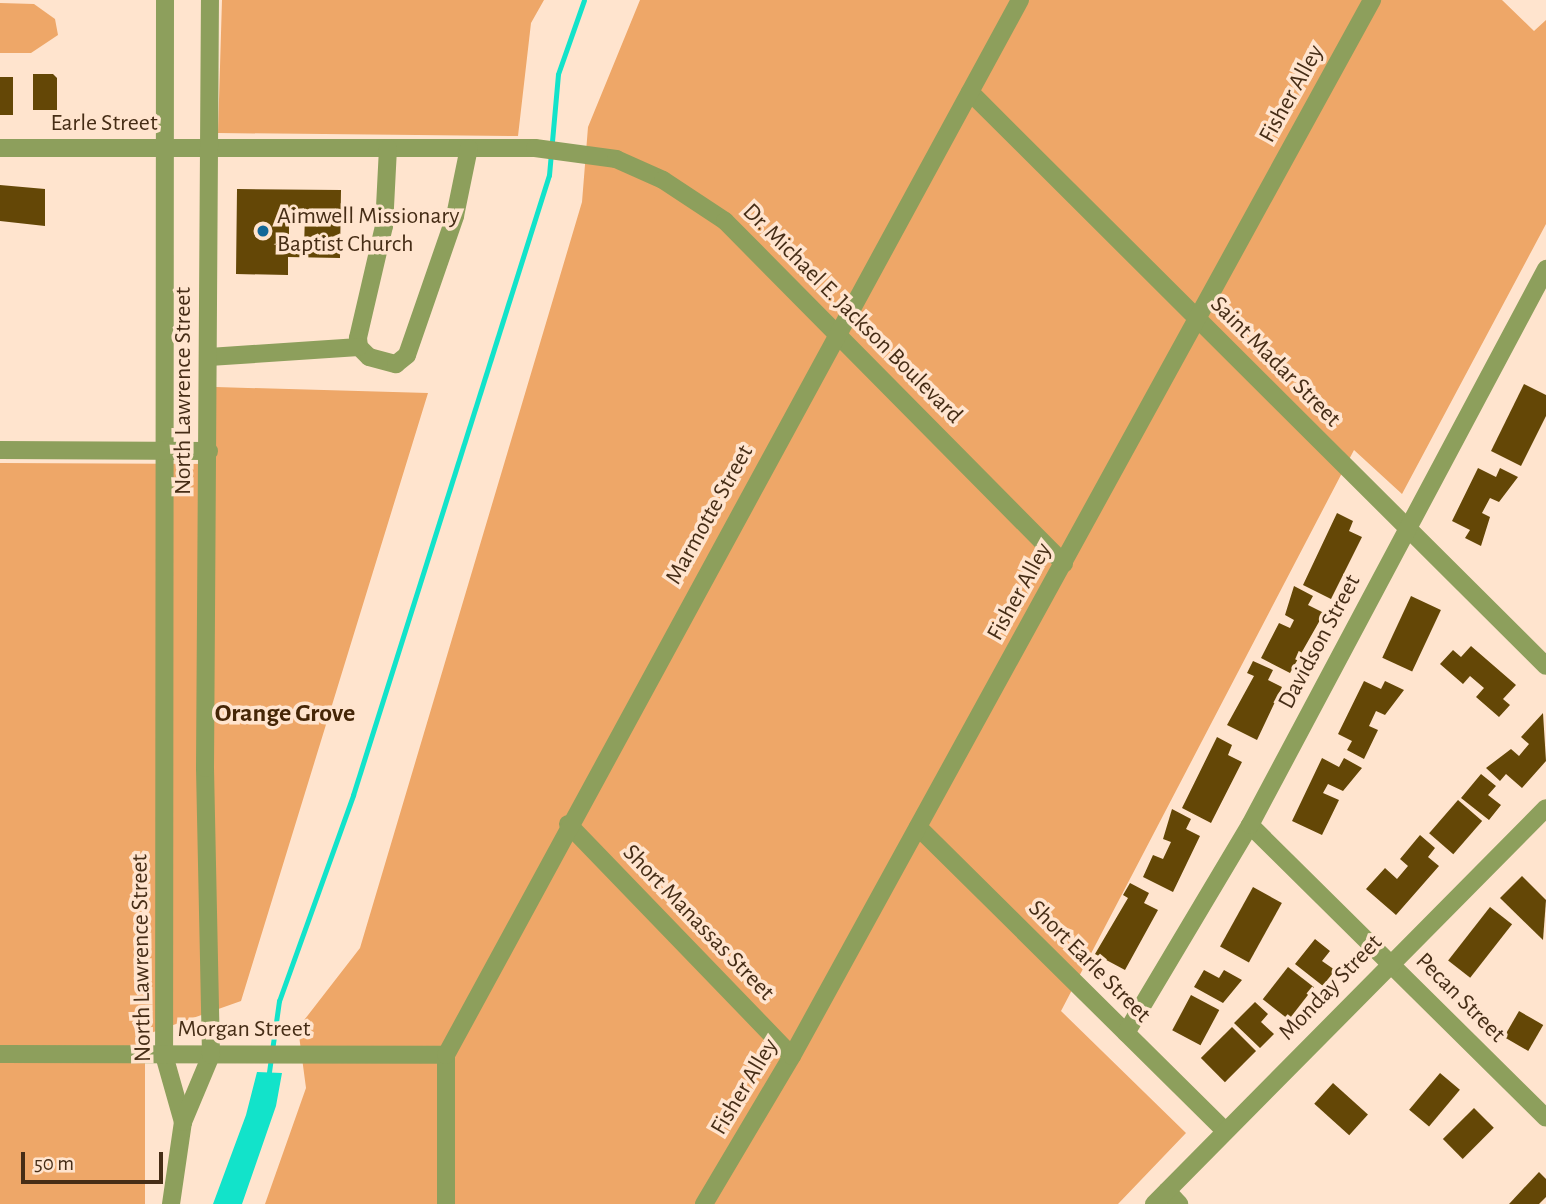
<!DOCTYPE html>
<html>
<head>
<meta charset="utf-8">
<style>
  body { margin:0 }
  #map { position:relative; width:1546px; height:1204px; overflow:hidden; background:#ffe4ce; font-family:"Alegreya Sans",sans-serif }
  div>[style] { position:absolute }
  .green>* { inset:0; background:#eea768 }
  .water>* { inset:0; background:#12e3ca }
  .stream>* { height:5px; margin:-2.5px; padding:0 2.5px; transform-origin:2.5px; border-radius:2.5px; background:#12e3ca }
  .building>* { inset:0; background:#644706; transform-origin:0 0 }
  .minor>* { height:18px; margin:-9px; padding:0 9px; transform-origin:9px; border-radius:9px; background:#8d9f5c }
  .dots>* { width:19px; height:19px; translate:-50% -50%; box-sizing:border-box; border:4px solid #ffe4ce; border-radius:50% }
  span { translate:-50% -50%; white-space:nowrap; text-align:center; line-height:1.15; -webkit-text-stroke:7px #ffe4ce; paint-order:stroke }
  .street-label { font-size:24px; color:#462d16 }
  .poi-label { font-size:24px; color:#462d16 }
  .left { translate:0 -50%; text-align:left }
  .neighbourhood-label { font-size:26px; color:#452607; font-weight:700 }
  .scale { position:absolute; left:21px; top:1152px; width:142px; height:32px; box-sizing:border-box; border:4px solid #462d16; border-top:0; padding-left:9px; font-size:21px; line-height:24px; white-space:nowrap; color:#462d16; -webkit-text-stroke:5px #ffe4ce; paint-order:stroke }
</style>
</head>
<body>
<div id="map">
  <div class="green">
    <div style="clip-path:polygon(222px 0,544px 0,531px 23px,518px 136px,218px 133px)"></div>
    <div style="clip-path:polygon(640px 0,1502px 0,1534px 31px,1546px 20px,1546px 224px,1402px 494px,1354px 450px,1061px 1011px,1186px 1133px,1118px 1204px,265px 1204px,306px 1088px,298px 1028px,360px 948px,582px 202px,588px 127px)"></div>
    <div style="clip-path:polygon(0 3px,34px 4px,55px 19px,58px 35px,31px 53px,0 53px)"></div>
    <div style="clip-path:polygon(216px 387px,428px 393px,241px 1001px,145px 1035px,145px 1204px,0 1204px,0 463px,215px 464px)"></div>
  </div>
  <div class="water">
    <div style="clip-path:polygon(257px 1072px,282px 1073px,276px 1106px,242px 1204px,213px 1204px,246px 1115px)"></div>
  </div>
  <div class="stream">
    <div style="left:268px;top:1079px;width:79px;rotate:-82deg"></div>
    <div style="left:279px;top:1001px;width:219px;rotate:-70.2deg"></div>
    <div style="left:353px;top:795px;width:650px;rotate:-72.46deg"></div>
    <div style="left:549px;top:175px;width:101px;rotate:-84.9deg"></div>
    <div style="left:558px;top:74px;width:78px;rotate:-70.6deg"></div>
  </div>
  <div class="building">
    <div style="clip-path:polygon(33px 74px,53px 74px,57px 78px,57px 110px,33px 110px)"></div>
    <div style="left:0;top:77px;width:13px;height:38px"></div>
    <div style="clip-path:polygon(0 185px,45px 189px,45px 226px,0 221px)"></div>
    <div style="clip-path:polygon(evenodd,237px 189px,341px 190px,340px 258px,288px 257px,288px 275px,236px 274px,237px 189px,289px 213px,305px 214px,304px 248px,289px 248px,289px 213px)"></div>
    <div style="clip-path:polygon(1524px 384px,1546px 395px,1546px 416px,1521px 466px,1491px 451px)"></div>
    <div style="clip-path:polygon(1478px 468px,1496px 477px,1500px 468px,1518px 477px,1499px 502px,1490px 498px,1482px 513px,1490px 517px,1481px 546px,1465px 538px,1470px 530px,1452px 521px)"></div>
    <div style="clip-path:polygon(1337px 513px,1353px 521px,1349px 531px,1362px 537px,1331px 599px,1303px 585px)"></div>
    <div style="clip-path:polygon(1294px 586px,1313px 596px,1308px 605px,1324px 613px,1290px 673px,1261px 658px,1279px 623px,1290px 628px,1294px 620px,1285px 615px)"></div>
    <div style="left:1411px;top:596px;width:33px;height:68px;rotate:25deg"></div>
    <div style="clip-path:polygon(1471px 646px,1516px 685px,1503px 699px,1510px 705px,1499px 717px,1476px 697px,1484px 688px,1470px 676px,1463px 684px,1440px 664px,1453px 650px,1461px 657px)"></div>
    <div style="clip-path:polygon(1253px 661px,1273px 670px,1268px 680px,1282px 687px,1257px 740px,1227px 725px,1254px 676px,1247px 673px)"></div>
    <div style="clip-path:polygon(1364px 681px,1381px 689px,1385px 681px,1404px 690px,1385px 715px,1376px 711px,1369px 726px,1378px 730px,1364px 759px,1347px 750px,1352px 741px,1338px 734px)"></div>
    <div style="clip-path:polygon(1543px 713px,1546px 761px,1522px 788px,1506px 774px,1500px 781px,1486px 768px,1511px 749px,1519px 756px,1529px 744px,1521px 737px)"></div>
    <div style="clip-path:polygon(1217px 737px,1232px 745px,1228px 755px,1242px 762px,1211px 823px,1182px 808px)"></div>
    <div style="clip-path:polygon(1322px 758px,1339px 767px,1344px 758px,1362px 768px,1343px 791px,1328px 784px,1323px 793px,1339px 800px,1322px 835px,1292px 821px)"></div>
    <div style="clip-path:polygon(1481px 774px,1496px 786px,1488px 795px,1501px 805px,1489px 820px,1461px 798px)"></div>
    <div style="left:1458px;top:800px;width:32px;height:44px;rotate:41deg"></div>
    <div style="clip-path:polygon(1172px 809px,1191px 819px,1186px 829px,1200px 836px,1173px 892px,1143px 877px,1153px 855px,1163px 859px,1171px 842px,1163px 839px)"></div>
    <div style="clip-path:polygon(1420px 835px,1435px 848px,1428px 857px,1439px 866px,1396px 915px,1366px 889px,1385px 868px,1397px 879px,1408px 866px,1400px 859px)"></div>
    <div style="clip-path:polygon(1522px 876px,1546px 900px,1543px 940px,1500px 898px)"></div>
    <div style="clip-path:polygon(1130px 883px,1149px 893px,1144px 903px,1158px 910px,1125px 970px,1095px 954px,1128px 898px,1123px 895px)"></div>
    <div style="left:1253px;top:887px;width:33px;height:68px;rotate:29deg"></div>
    <div style="left:1490px;top:907px;width:28px;height:68px;rotate:38deg"></div>
    <div style="clip-path:polygon(1315px 939px,1330px 951px,1322px 961px,1335px 970px,1323px 986px,1295px 964px)"></div>
    <div style="left:1288px;top:967px;width:33px;height:41px;rotate:38deg"></div>
    <div style="clip-path:polygon(1204px 970px,1219px 978px,1224px 970px,1242px 980px,1223px 1003px,1194px 987px)"></div>
    <div style="left:1191px;top:995px;width:32px;height:40px;rotate:28deg"></div>
    <div style="clip-path:polygon(1255px 1002px,1268px 1014px,1261px 1022px,1274px 1034px,1260px 1048px,1234px 1023px)"></div>
    <div style="left:1519px;top:1011px;width:28px;height:30px;rotate:30deg"></div>
    <div style="left:1232px;top:1027px;width:34px;height:44px;rotate:45deg"></div>
    <div style="left:1440px;top:1073px;width:26px;height:48px;rotate:40deg"></div>
    <div style="left:1333px;top:1083px;width:47px;height:28px;rotate:42deg"></div>
    <div style="left:1474px;top:1108px;width:28px;height:44px;rotate:45deg"></div>
    <div style="clip-path:polygon(1539px 1172px,1546px 1179px,1546px 1197px,1539px 1204px,1509px 1204px)"></div>
  </div>
  <div class="minor">
    <div style="left:165px;top:0;width:1055px;rotate:90.05deg"></div>
    <div style="left:164px;top:1055px;width:70px;rotate:74.2deg"></div>
    <div style="left:970px;top:92px;width:813px;rotate:44.9deg"></div>
    <div style="left:0;top:148px;width:535px"></div>
    <div style="left:535px;top:148px;width:82px;rotate:7.7deg"></div>
    <div style="left:616px;top:159px;width:51px;rotate:24.1deg"></div>
    <div style="left:663px;top:180px;width:74px;rotate:33.5deg"></div>
    <div style="left:725px;top:221px;width:482px;rotate:45.3deg"></div>
    <div style="left:388px;top:148px;width:78px;rotate:92.9deg"></div>
    <div style="left:384px;top:226px;width:115px;rotate:103.1deg"></div>
    <div style="left:358px;top:338px;width:9px;rotate:84deg"></div>
    <div style="left:359px;top:347px;width:14px;rotate:45deg"></div>
    <div style="left:369px;top:357px;width:28px;rotate:15deg"></div>
    <div style="left:396px;top:364px;width:14px;rotate:-39deg"></div>
    <div style="left:407px;top:355px;width:147px;rotate:-70.9deg"></div>
    <div style="left:455px;top:216px;width:69px;rotate:-78.4deg"></div>
    <div style="left:209px;top:357px;width:150px;rotate:-3.8deg"></div>
    <div style="left:0;top:450px;width:209px;rotate:0.3deg"></div>
    <div style="left:568px;top:824px;width:322px;rotate:46deg"></div>
    <div style="left:1250px;top:825px;width:416px;rotate:44.7deg"></div>
    <div style="left:918px;top:827px;width:432px;rotate:44.7deg"></div>
    <div style="left:1126px;top:1033px;width:242px;rotate:-59.2deg"></div>
    <div style="left:1250px;top:825px;width:630px;rotate:-61.97deg"></div>
    <div style="left:0;top:1054px;width:446px;rotate:0.1deg"></div>
    <div style="left:1167px;top:1191px;width:18px;rotate:47deg"></div>
    <div style="left:171px;top:1204px;width:83px;rotate:-81.7deg"></div>
    <div style="left:183px;top:1122px;width:73px;rotate:-67.3deg"></div>
    <div style="left:211px;top:1055px;width:287px;rotate:-91.2deg"></div>
    <div style="left:205px;top:768px;width:768px;rotate:-89.63deg"></div>
    <div style="left:446px;top:1204px;width:149px;rotate:-90deg"></div>
    <div style="left:446px;top:1055px;width:1201px;rotate:-61.45deg"></div>
    <div style="left:704px;top:1204px;width:172px;rotate:-59.3deg"></div>
    <div style="left:792px;top:1056px;width:1205px;rotate:-61.22deg"></div>
    <div style="left:1154px;top:1204px;width:557px;rotate:-45.29deg"></div>
  </div>
  <div class="dots">
    <div style="left:263px;top:231px;background:#136898"></div>
  </div>
  <div class="street-label">
    <span style="left:1292px;top:94px;rotate:-61deg">Fisher Alley</span>
    <span style="left:104px;top:124px">Earle Street</span>
    <span style="left:852px;top:314px;rotate:45deg">Dr. Michael E. Jackson Boulevard</span>
    <span style="left:1275px;top:362px;rotate:45deg">Saint Madar Street</span>
    <span style="left:184px;top:391px;rotate:-90deg">North Lawrence Street</span>
    <span style="left:710px;top:515px;rotate:-61deg">Marmotte Street</span>
    <span style="left:1020px;top:592px;rotate:-61deg">Fisher Alley</span>
    <span style="left:1320px;top:642px;rotate:-62deg">Davidson Street</span>
    <span style="left:698px;top:923px;rotate:46deg">Short Manassas Street</span>
    <span style="left:142px;top:958px;rotate:-91deg">North Lawrence Street</span>
    <span style="left:1089px;top:962px;rotate:45deg">Short Earle Street</span>
    <span style="left:1331px;top:988px;rotate:-46deg">Monday Street</span>
    <span style="left:1460px;top:998px;rotate:45deg">Pecan Street</span>
    <span style="left:244px;top:1030px">Morgan Street</span>
    <span style="left:745px;top:1087px;rotate:-59deg">Fisher Alley</span>
  </div>
  <div class="poi-label">
    <span class="left" style="left:277px;top:231px">Aimwell Missionary<br>Baptist Church</span>
  </div>
  <div class="neighbourhood-label">
    <span style="left:285px;top:714px">Orange Grove</span>
  </div>
  <div class="scale">50 m</div>
</div>
</body>
</html>
